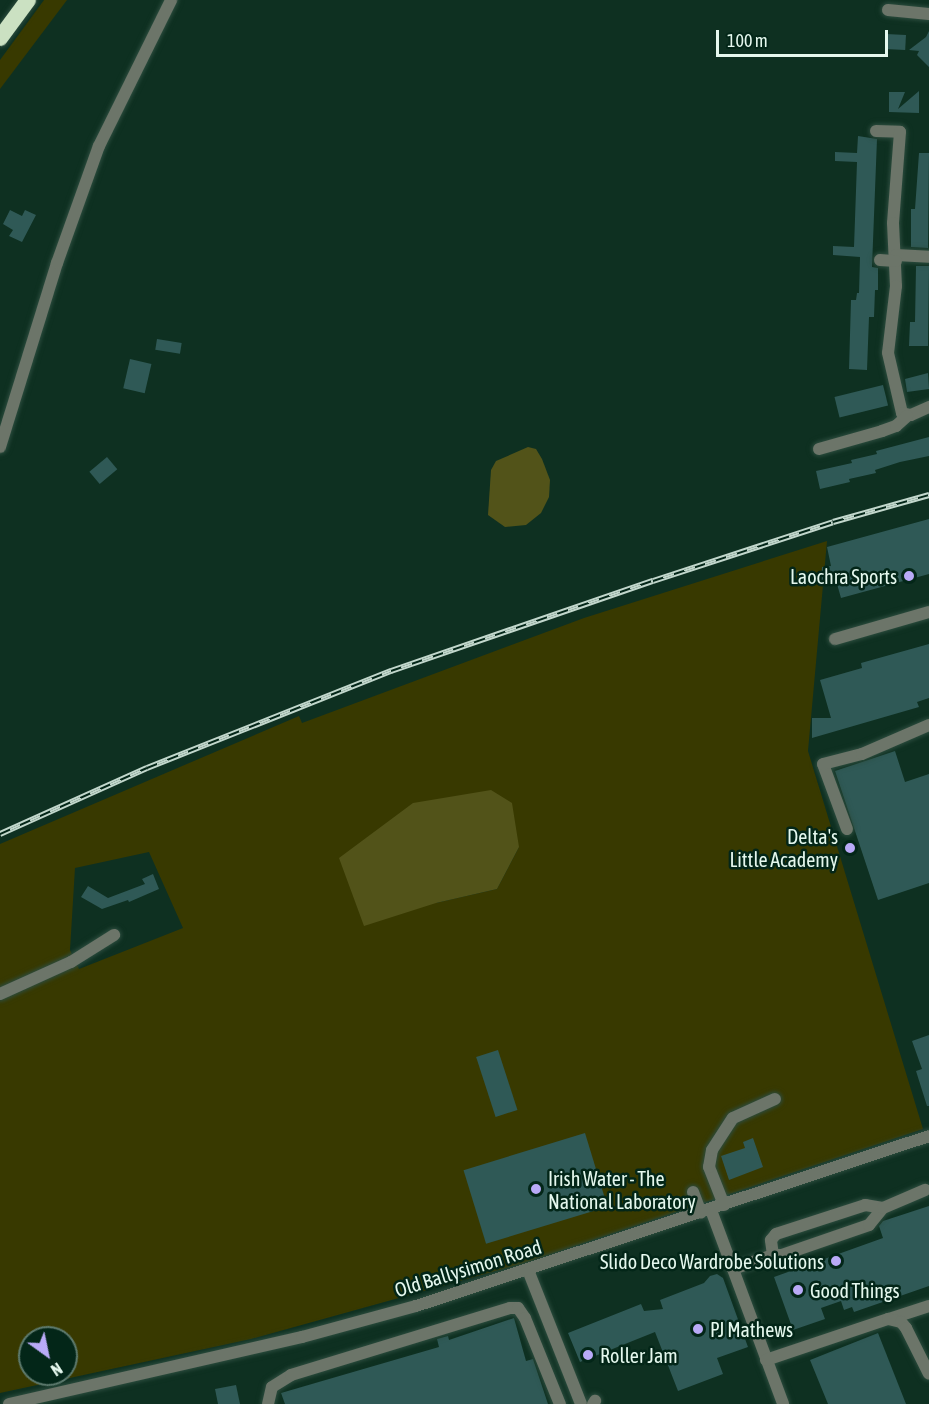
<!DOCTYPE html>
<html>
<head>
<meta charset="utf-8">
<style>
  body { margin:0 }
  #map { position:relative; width:929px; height:1404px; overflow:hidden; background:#0e3021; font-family:"Asap Condensed",sans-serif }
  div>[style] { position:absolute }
  .green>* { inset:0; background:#383900 }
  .forest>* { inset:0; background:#525319 }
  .building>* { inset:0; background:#2f5956; transform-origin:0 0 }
  .roads { filter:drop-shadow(0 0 2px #2c4c3e) drop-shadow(0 0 2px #2c4c3e) }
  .minor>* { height:12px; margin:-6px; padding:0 6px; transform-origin:6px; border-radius:6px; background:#6c7569 }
  .highway>* { height:16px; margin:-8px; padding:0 8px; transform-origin:8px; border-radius:8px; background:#cbe1c2 }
  .rail>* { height:6px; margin-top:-3px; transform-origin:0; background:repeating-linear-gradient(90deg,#032618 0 11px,#c2d7cc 0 22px); box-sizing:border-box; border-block:2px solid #c2d7cc }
  .dots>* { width:16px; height:16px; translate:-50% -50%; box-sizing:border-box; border:3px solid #032618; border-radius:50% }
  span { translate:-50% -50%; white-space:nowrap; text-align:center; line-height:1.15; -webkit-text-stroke:5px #032618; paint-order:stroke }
  .poi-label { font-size:20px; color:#e5f8ee }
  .right { translate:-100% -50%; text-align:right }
  .left { translate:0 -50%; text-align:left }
  .street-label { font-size:20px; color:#e5f8ee }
  .north { position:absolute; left:18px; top:1326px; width:60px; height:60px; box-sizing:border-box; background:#032618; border:2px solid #5d7a6e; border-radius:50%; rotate:147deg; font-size:16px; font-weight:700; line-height:24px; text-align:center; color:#e5f8ee }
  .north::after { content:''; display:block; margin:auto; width:21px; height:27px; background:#b9aaf7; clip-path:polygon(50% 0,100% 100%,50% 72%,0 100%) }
  .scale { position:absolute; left:716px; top:30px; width:172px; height:27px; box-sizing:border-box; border:3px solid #e5f8ee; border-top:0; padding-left:8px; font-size:18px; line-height:21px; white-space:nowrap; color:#e5f8ee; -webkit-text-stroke:4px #032618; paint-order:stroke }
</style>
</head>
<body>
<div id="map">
  <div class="green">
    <div style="clip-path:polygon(44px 0,67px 0,0 89px,0 60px)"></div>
    <div style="clip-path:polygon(evenodd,827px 541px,808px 751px,923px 1129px,521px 1264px,251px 1339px,0 1393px,0 844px,299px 716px,302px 723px,584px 618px,827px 541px,519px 847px,497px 889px,436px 903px,519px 847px,827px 541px,149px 852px,183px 928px,79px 969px,70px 950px,75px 868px,149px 852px,827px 541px,30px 1338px,66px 1338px,66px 1374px,30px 1374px,30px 1338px)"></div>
  </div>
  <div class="forest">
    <div style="clip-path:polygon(528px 447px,536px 449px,542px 459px,550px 480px,549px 497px,541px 513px,526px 525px,505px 527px,488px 515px,491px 470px,496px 461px)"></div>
    <div style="clip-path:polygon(491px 790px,512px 803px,519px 847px,497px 889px,436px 903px,364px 926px,339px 858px,413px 803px)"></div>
  </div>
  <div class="building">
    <div style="clip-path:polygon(929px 31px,929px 67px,917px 55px,919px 51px,909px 50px,926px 37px)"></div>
    <div style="left:886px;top:34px;width:20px;height:15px;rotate:3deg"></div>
    <div style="clip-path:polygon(919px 91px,919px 113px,889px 112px,889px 92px,905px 92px,898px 109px)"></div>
    <div style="clip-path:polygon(858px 136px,877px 139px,872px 267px,878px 268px,878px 290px,875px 290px,874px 317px,869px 317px,867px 370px,849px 369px,851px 300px,856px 300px,857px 293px,859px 293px,860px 257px,833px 255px,833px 246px,854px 247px,857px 162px,835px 161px,835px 152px,857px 153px)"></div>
    <div style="clip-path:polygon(919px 153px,929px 153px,928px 248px,911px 247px,911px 209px,915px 209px)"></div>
    <div style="clip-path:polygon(10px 210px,22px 216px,25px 210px,36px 215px,22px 242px,9px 236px,13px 230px,3px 224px)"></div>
    <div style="clip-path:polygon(916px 266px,929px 266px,928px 346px,909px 346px,910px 322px,915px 322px)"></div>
    <div style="left:157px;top:339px;width:25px;height:11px;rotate:9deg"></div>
    <div style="left:130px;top:359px;width:22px;height:30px;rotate:13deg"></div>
    <div style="clip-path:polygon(928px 373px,929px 389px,907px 392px,905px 379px)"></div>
    <div style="left:883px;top:385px;width:21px;height:50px;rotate:76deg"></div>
    <div style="clip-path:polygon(929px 437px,929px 456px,900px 462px,875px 470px,876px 473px,849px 479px,850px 482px,820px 489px,816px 471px,852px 463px,851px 460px,877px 454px,876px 451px)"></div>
    <div style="left:107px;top:457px;width:16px;height:23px;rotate:50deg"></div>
    <div style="clip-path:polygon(929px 519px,929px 574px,841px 598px,837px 584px,821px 583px,822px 567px,831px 566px,827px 547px)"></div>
    <div style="clip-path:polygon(929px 644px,929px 698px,917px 702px,919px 707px,812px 738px,812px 718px,831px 718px,820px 680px,862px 668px,861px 663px)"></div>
    <div style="clip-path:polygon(895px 751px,905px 782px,929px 774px,929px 883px,878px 900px,835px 771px)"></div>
    <div style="clip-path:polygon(153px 874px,159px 889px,129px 902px,128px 900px,102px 909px,81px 897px,88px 886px,108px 898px,145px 884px,142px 879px)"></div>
    <div style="clip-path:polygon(929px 1035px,929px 1106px,927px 1106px,916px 1071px,922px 1069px,912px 1041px)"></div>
    <div style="left:498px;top:1050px;width:63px;height:23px;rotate:72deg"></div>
    <div style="left:585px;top:1133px;width:77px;height:127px;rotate:73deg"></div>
    <div style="clip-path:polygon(753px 1138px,763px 1167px,729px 1180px,721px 1156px,745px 1148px,743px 1142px)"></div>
    <div style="clip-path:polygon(929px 1206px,929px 1286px,854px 1312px,852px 1307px,844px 1310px,841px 1301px,821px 1308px,825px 1319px,793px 1330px,774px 1277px,883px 1238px,879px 1226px,883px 1221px)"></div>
    <div style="clip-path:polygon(717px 1274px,723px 1278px,748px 1347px,717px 1358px,723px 1374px,678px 1391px,655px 1332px,580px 1362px,568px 1333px,641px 1304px,644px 1311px,663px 1309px,660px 1300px,704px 1283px,710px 1276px)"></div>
    <div style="clip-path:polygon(514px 1318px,526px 1361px,533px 1359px,548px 1404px,285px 1404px,281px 1393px,439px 1347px,437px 1339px,448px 1336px,449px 1340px)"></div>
    <div style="clip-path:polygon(878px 1333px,906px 1404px,828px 1404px,810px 1360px)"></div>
    <div style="clip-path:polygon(236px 1385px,240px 1404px,218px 1404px,215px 1389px)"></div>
  </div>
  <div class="roads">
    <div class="minor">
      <div style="left:888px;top:10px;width:41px;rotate:5.6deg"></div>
      <div style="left:876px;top:131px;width:24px;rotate:2deg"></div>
      <div style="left:900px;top:132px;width:91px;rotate:94.4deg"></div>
      <div style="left:893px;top:223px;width:63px;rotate:87.3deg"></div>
      <div style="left:896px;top:286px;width:67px;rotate:96.8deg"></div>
      <div style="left:888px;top:353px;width:62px;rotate:76.9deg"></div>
      <div style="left:902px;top:413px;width:9px;rotate:13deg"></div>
      <div style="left:911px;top:415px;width:20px;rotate:-24deg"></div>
      <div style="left:896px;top:255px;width:33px;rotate:3deg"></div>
      <div style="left:880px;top:260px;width:16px;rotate:4deg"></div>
      <div style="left:0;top:447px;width:193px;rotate:-72.8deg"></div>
      <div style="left:57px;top:263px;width:124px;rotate:-70.3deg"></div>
      <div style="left:99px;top:146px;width:163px;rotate:-63.7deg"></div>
      <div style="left:819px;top:449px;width:66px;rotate:-15.9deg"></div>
      <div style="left:882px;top:431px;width:15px;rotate:-20deg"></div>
      <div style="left:896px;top:426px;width:15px;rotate:-42deg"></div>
      <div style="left:835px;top:639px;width:98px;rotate:-16deg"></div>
      <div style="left:847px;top:829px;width:69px;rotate:-110.3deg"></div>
      <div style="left:823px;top:764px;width:40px;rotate:-14.4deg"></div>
      <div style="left:862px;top:754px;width:73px;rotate:-23.4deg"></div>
      <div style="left:0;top:994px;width:78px;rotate:-24.3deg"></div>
      <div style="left:71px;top:962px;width:51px;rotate:-32.1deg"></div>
      <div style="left:693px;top:1192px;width:22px;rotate:69deg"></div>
      <div style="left:724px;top:1205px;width:41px;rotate:-111.5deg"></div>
      <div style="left:709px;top:1167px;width:17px;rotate:-80deg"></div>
      <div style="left:712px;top:1150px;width:38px;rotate:-57deg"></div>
      <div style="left:733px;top:1118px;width:46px;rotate:-24.3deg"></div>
      <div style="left:711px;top:1210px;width:207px;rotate:69.6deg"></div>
      <div style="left:773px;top:1255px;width:15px;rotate:-98deg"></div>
      <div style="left:771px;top:1240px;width:8px;rotate:-50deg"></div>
      <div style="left:776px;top:1234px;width:94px;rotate:-18deg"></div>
      <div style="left:865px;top:1205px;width:18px;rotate:9deg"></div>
      <div style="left:733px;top:1269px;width:42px;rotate:-19.3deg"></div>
      <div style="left:773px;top:1255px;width:9px"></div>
      <div style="left:782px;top:1255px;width:92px;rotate:-19deg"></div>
      <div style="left:869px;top:1225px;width:22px;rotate:-51deg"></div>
      <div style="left:883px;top:1208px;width:46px;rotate:-23.2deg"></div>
      <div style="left:528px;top:1270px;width:144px;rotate:68.4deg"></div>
      <div style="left:889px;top:1319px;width:42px;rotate:-18deg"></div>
      <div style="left:766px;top:1360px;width:129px;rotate:-18.6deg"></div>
      <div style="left:888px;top:1319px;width:13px;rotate:13deg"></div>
      <div style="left:901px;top:1322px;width:8px;rotate:50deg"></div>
      <div style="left:906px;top:1328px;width:51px;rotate:63.4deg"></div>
      <div style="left:9px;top:1404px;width:301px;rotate:-12.9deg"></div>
      <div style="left:302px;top:1337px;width:118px;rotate:-15.2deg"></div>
      <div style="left:416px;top:1306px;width:540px;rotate:-18.33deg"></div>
      <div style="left:268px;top:1404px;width:17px;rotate:-77deg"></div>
      <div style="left:272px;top:1387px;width:22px;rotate:-32deg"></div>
      <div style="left:291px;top:1375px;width:229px;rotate:-17deg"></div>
      <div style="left:510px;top:1308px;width:8px"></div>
      <div style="left:518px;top:1308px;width:12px;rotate:55deg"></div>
      <div style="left:525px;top:1318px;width:93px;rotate:67.9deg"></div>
      <div style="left:593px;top:1404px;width:4px;rotate:-56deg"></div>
    </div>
    <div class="highway">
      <div style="left:0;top:38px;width:47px;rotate:-53.6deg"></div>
    </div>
  </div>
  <div class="rail">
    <div style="left:0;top:834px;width:161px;rotate:-24.2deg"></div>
    <div style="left:147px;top:768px;width:263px;rotate:-21.7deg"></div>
    <div style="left:391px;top:671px;width:277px;rotate:-19deg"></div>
    <div style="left:653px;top:581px;width:189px;rotate:-18.1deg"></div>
    <div style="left:833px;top:522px;width:100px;rotate:-15.7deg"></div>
  </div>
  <div class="dots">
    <div style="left:909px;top:576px;background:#b9aaf7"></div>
    <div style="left:850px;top:848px;background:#b9aaf7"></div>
    <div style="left:536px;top:1189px;background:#b9aaf7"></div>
    <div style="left:836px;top:1261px;background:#b9aaf7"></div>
    <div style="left:798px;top:1290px;background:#b9aaf7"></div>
    <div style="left:698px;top:1329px;background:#b9aaf7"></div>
    <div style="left:588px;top:1355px;background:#b9aaf7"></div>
  </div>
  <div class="poi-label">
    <span class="right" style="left:897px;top:576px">Laochra Sports</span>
    <span class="right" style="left:838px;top:848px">Delta's<br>Little Academy</span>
    <span class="left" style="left:548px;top:1190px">Irish Water - The<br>National Laboratory</span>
    <span class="right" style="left:824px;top:1261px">Slido Deco Wardrobe Solutions</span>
    <span class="left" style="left:810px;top:1290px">Good Things</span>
    <span class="left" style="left:710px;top:1329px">PJ Mathews</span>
    <span class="left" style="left:600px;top:1355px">Roller Jam</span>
  </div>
  <div class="street-label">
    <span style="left:468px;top:1268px;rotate:-17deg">Old Ballysimon Road</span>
  </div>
  <div class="north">N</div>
  <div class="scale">100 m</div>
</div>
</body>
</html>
